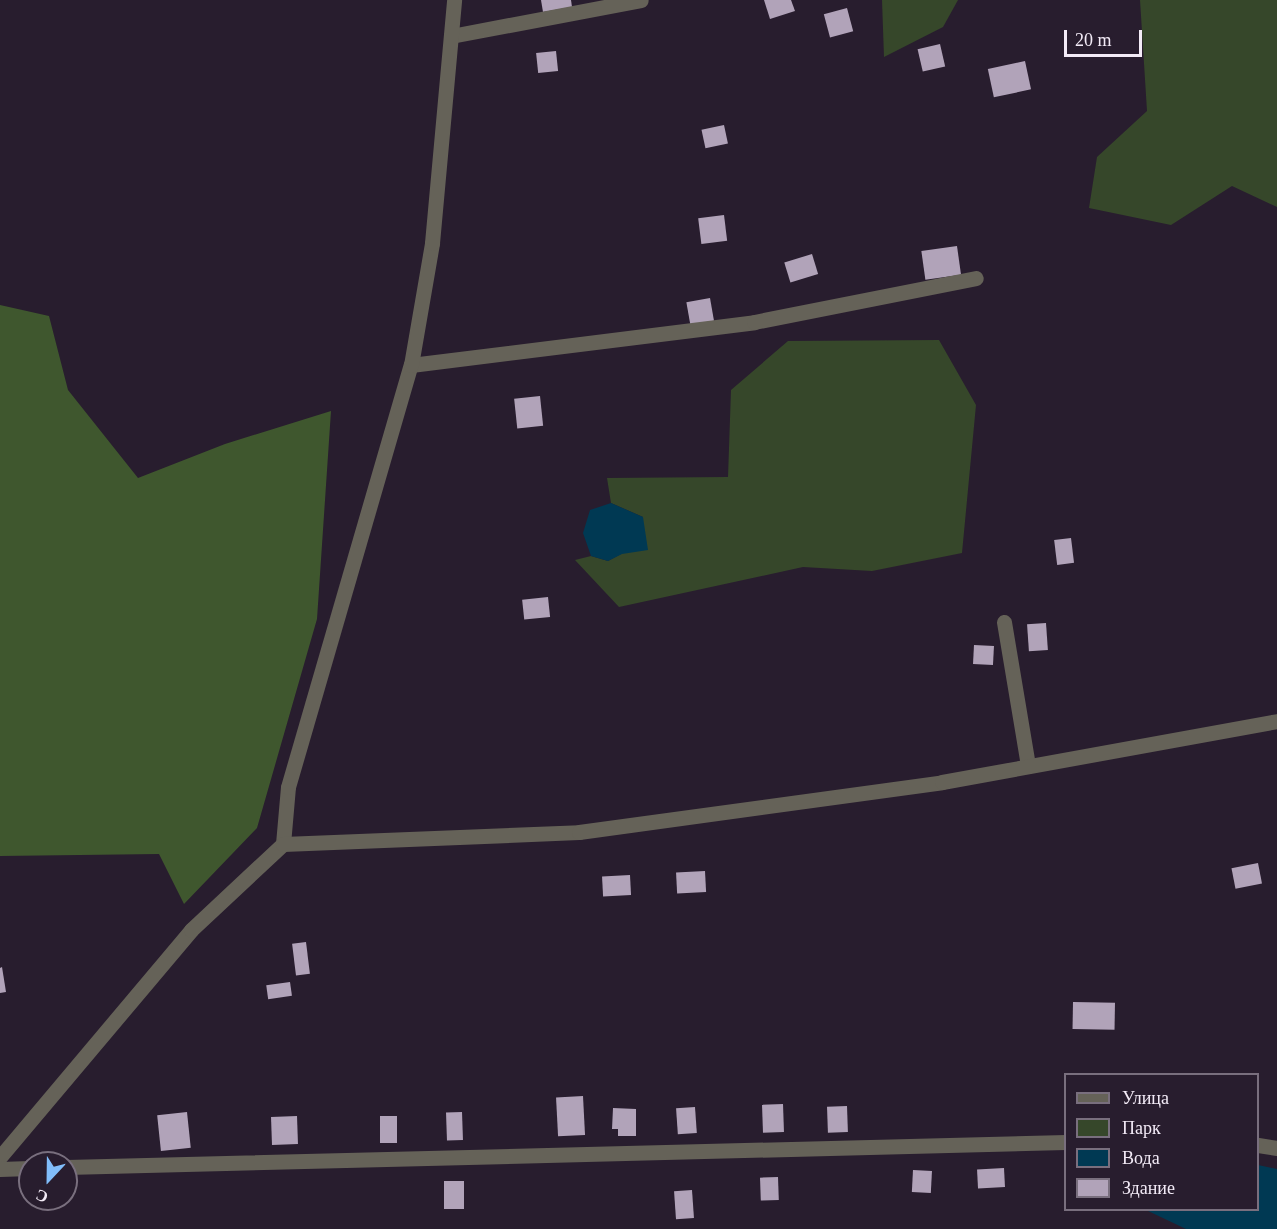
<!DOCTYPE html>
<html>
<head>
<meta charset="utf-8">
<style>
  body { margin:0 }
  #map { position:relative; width:1277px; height:1229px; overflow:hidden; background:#281d2e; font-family:Georgia,serif }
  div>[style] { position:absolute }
  .green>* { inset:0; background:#36472a }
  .forest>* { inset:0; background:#3f572e }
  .water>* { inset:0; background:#003953 }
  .building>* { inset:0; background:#b1a3b9; transform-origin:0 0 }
  .minor>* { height:15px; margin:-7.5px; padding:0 7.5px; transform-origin:7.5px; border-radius:7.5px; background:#656258 }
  span { translate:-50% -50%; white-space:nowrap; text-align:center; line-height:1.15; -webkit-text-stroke:6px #281d2e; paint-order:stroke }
  .legend { position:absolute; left:1064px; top:1073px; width:195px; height:138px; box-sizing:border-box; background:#281d2e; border:2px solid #796f7e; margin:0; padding:8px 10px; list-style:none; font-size:18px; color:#f3ebf7 }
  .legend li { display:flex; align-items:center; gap:12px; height:30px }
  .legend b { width:30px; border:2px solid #796f7e }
  .north { position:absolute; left:18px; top:1151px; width:60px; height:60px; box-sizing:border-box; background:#281d2e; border:2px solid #796f7e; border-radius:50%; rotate:202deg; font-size:16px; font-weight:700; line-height:24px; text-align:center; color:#f3ebf7 }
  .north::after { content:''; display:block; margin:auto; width:21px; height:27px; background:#81bdfa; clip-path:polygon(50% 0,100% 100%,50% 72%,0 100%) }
  .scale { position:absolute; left:1064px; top:30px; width:78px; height:27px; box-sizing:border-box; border:3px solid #f3ebf7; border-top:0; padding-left:8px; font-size:18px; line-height:21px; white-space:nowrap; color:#f3ebf7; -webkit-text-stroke:4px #281d2e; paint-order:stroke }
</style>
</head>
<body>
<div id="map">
  <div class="green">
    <div style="clip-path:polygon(882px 0,958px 0,943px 27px,884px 57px)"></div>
    <div style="clip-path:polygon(1140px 0,1277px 0,1277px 207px,1232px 186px,1171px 225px,1089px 208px,1097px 157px,1147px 111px)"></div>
    <div style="clip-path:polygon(939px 340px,976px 405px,962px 553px,872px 571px,803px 567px,619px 607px,575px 560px,591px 556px,608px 561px,621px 554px,643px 517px,611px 503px,607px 478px,728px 477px,731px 390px,788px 341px)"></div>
  </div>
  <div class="forest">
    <div style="clip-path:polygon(0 305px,49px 316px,68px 390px,138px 478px,225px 444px,331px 411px,317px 619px,257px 828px,184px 904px,159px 854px,0 856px)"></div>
  </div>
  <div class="water">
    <div style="clip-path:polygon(611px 503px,643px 517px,648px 550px,622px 554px,608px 561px,591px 556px,583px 533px,590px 510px)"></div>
    <div style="clip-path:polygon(1258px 1165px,1277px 1169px,1277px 1229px,1186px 1229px,1146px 1210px,1258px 1210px)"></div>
  </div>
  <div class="building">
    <div style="clip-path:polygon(541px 0,571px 0,572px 7px,543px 12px)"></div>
    <div style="clip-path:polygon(764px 0,791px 0,795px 11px,770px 19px)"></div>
    <div style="left:847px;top:8px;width:24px;height:24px;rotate:75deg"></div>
    <div style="left:940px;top:44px;width:23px;height:23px;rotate:77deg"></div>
    <div style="left:556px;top:51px;width:20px;height:20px;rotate:84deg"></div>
    <div style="left:1025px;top:61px;width:29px;height:38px;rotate:78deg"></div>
    <div style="left:724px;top:125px;width:19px;height:23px;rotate:78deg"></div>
    <div style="left:724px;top:215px;width:26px;height:26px;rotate:83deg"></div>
    <div style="left:957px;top:246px;width:29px;height:36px;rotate:82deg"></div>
    <div style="left:812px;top:254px;width:21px;height:29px;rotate:73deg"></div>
    <div style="left:710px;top:298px;width:23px;height:24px;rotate:80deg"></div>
    <div style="left:540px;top:396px;width:30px;height:26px;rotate:84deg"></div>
    <div style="left:1071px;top:538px;width:25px;height:17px;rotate:83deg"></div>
    <div style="left:548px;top:597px;width:20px;height:26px;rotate:84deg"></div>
    <div style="left:1046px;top:623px;width:27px;height:19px;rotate:86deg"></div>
    <div style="left:974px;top:645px;width:20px;height:19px;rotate:3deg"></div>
    <div style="left:1258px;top:863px;width:21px;height:27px;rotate:79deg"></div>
    <div style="left:705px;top:871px;width:21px;height:29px;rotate:87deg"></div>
    <div style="left:630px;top:875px;width:20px;height:28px;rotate:87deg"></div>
    <div style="left:306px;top:942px;width:32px;height:14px;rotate:83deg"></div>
    <div style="clip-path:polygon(2px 967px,6px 992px,0 993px,0 968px)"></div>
    <div style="left:290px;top:982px;width:14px;height:24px;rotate:82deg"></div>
    <div style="left:1073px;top:1002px;width:42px;height:27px;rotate:1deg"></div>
    <div style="left:583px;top:1096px;width:39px;height:27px;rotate:87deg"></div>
    <div style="left:783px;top:1104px;width:28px;height:21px;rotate:88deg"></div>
    <div style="left:847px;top:1106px;width:26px;height:20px;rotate:88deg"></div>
    <div style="left:695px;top:1107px;width:26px;height:19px;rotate:86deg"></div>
    <div style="clip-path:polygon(613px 1108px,636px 1109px,636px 1136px,618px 1136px,618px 1129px,612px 1129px)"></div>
    <div style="left:187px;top:1112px;width:36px;height:30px;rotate:84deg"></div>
    <div style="left:462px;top:1112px;width:28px;height:16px;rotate:88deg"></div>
    <div style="left:297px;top:1116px;width:28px;height:26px;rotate:88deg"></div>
    <div style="left:380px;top:1116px;width:17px;height:27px"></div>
    <div style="left:1004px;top:1168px;width:19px;height:27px;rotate:87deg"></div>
    <div style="left:913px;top:1170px;width:19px;height:22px;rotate:3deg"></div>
    <div style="left:778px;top:1177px;width:23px;height:18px;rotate:88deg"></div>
    <div style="left:444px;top:1181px;width:20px;height:28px"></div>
    <div style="left:692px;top:1190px;width:28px;height:18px;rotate:86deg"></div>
  </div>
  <div class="minor">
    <div style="left:451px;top:36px;width:193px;rotate:-10.7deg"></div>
    <div style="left:411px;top:365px;width:346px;rotate:-7.1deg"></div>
    <div style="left:754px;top:322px;width:226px;rotate:-11.2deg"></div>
    <div style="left:1004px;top:622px;width:146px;rotate:80.5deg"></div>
    <div style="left:283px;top:844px;width:57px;rotate:-85deg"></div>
    <div style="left:288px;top:787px;width:440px;rotate:-73.8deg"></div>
    <div style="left:411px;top:365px;width:124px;rotate:-80.2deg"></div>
    <div style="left:432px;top:243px;width:244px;rotate:-84.8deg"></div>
    <div style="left:1258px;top:1145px;width:19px;rotate:9deg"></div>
    <div style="left:0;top:1157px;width:297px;rotate:-49.9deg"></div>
    <div style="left:191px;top:930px;width:126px;rotate:-43.1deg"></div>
    <div style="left:283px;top:844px;width:296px;rotate:-2.3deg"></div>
    <div style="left:579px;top:832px;width:366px;rotate:-7.8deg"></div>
    <div style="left:942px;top:782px;width:341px;rotate:-10.3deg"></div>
    <div style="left:66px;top:1167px;width:1000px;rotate:-1.43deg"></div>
    <div style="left:0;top:1169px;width:30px;rotate:-2deg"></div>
  </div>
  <ul class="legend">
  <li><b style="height:8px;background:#656258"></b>Улица</li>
  <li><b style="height:16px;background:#36472a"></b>Парк</li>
  <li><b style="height:16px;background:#003953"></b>Вода</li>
  <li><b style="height:16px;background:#b1a3b9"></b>Здание</li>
  </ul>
  <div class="north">С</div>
  <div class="scale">20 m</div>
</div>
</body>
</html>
